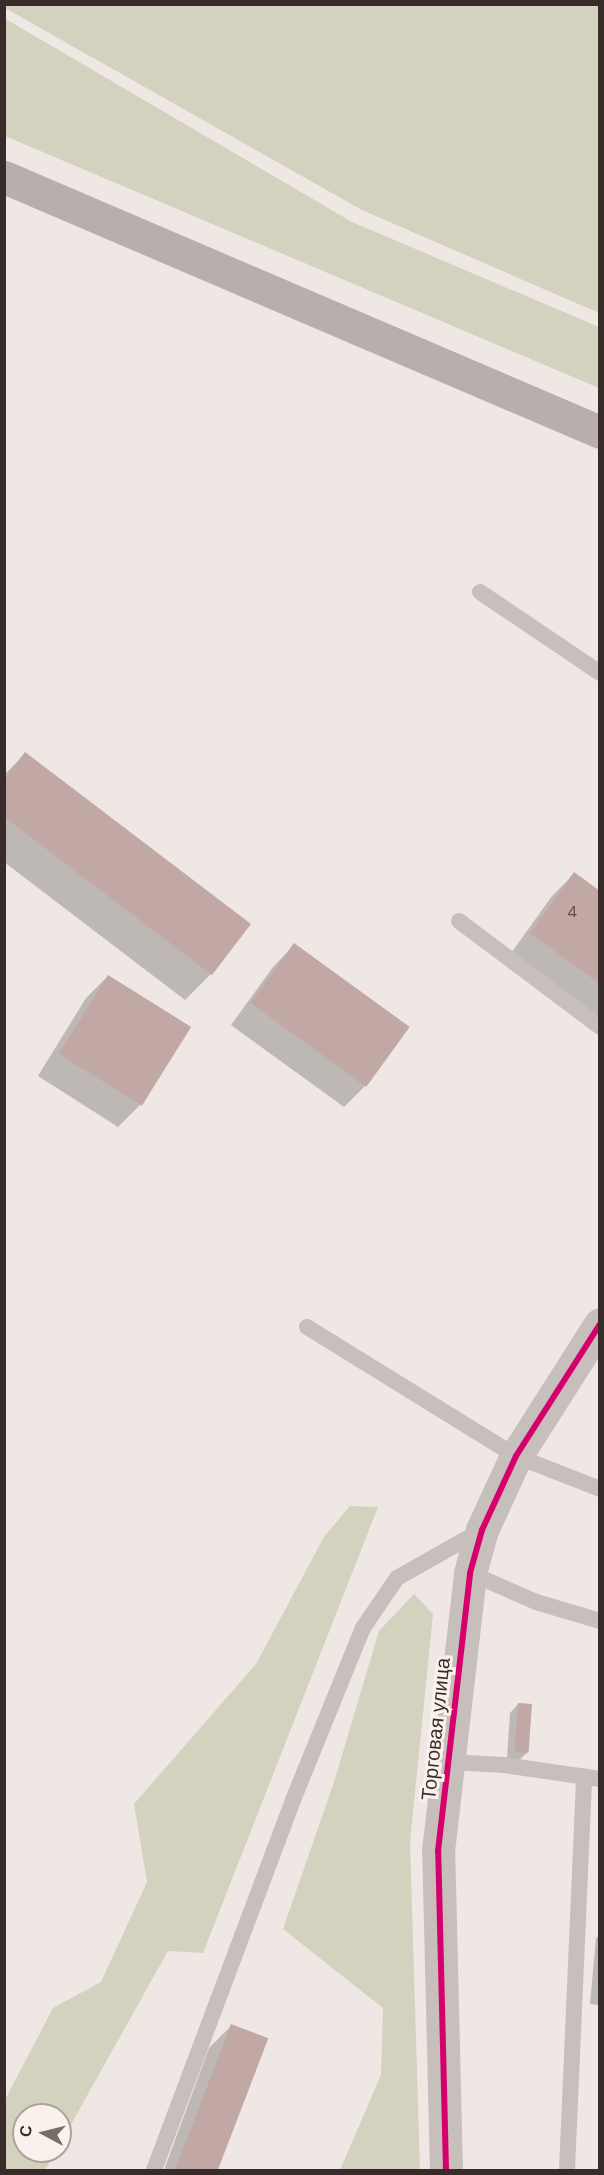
<!DOCTYPE html>
<html>
<head>
<meta charset="utf-8">
<style>
  body { margin:0 }
  #map { position:relative; width:604px; height:2175px; overflow:hidden; background:#eee7e3; font-family:"DM Sans",sans-serif }
  div>[style] { position:absolute }
  .green>* { inset:0; background:#d2d2be }
  .shadow>* { inset:0; background:#0003 }
  .building>* { inset:0; background:#c1a8a5; transform-origin:0 0 }
  .lane>* { height:16px; margin:-8px; padding:0 8px; transform-origin:8px; border-radius:8px; background:#c7bfbc }
  .street>* { height:33px; margin:-16.5px; padding:0 16.5px; transform-origin:16.5px; border-radius:16.5px; background:#c7bfbc }
  .secondary>* { height:33px; margin:-16.5px; padding:0 16.5px; transform-origin:16.5px; border-radius:16.5px; background:#b8afac }
  .cycleway>* { height:6px; margin:-3px; padding:0 3px; transform-origin:3px; border-radius:3px; background:#d6006c }
  span { translate:-50% -50%; white-space:nowrap; text-align:center; line-height:1.15; -webkit-text-stroke:6px #faf1ec; paint-order:stroke }
  .number-label { font-size:16px; color:#5a4b49 }
  .number-label span { -webkit-text-stroke-width:0 }
  .street-label { font-size:20px; color:#382c2a }
  .frame { position:absolute; inset:0; border:6px solid #382c2a; pointer-events:none }
  .north { position:absolute; left:12px; top:2103px; width:60px; height:60px; box-sizing:border-box; background:#faf1ec; border:2px solid #aca29e; border-radius:50%; rotate:277deg; font-size:16px; font-weight:700; line-height:24px; text-align:center; color:#382c2a }
  .north::after { content:''; display:block; margin:auto; width:21px; height:27px; background:#786d6b; clip-path:polygon(50% 0,100% 100%,50% 72%,0 100%) }
</style>
</head>
<body>
<div id="map">
  <div class="green">
    <div style="clip-path:polygon(5px 4px,599px 5px,599px 313px,362px 210px,5px 8px)"></div>
    <div style="clip-path:polygon(4px 18px,352px 222px,599px 327px,599px 388px,5px 136px)"></div>
    <div style="clip-path:polygon(350px 1506px,378px 1507px,203px 1953px,168px 1951px,60px 2144px,60px 2115px,24px 2115px,24px 2151px,56px 2151px,45px 2170px,5px 2170px,5px 2100px,53px 2008px,101px 1982px,147px 1882px,134px 1804px,256px 1664px,324px 1537px)"></div>
    <div style="clip-path:polygon(414px 1594px,433px 1614px,410px 1842px,420px 2170px,340px 2170px,381px 2075px,383px 2008px,283px 1929px,334px 1782px,379px 1631px)"></div>
  </div>
  <div class="shadow">
    <div style="clip-path:polygon(25px 754px,249px 925px,211px 974px,185px 1000px,4px 862px,4px 775px)"></div>
    <div style="clip-path:polygon(574px 874px,600px 893px,600px 1021px,509px 956px,552px 896px)"></div>
    <div style="clip-path:polygon(294px 945px,408px 1026px,366px 1085px,344px 1107px,231px 1025px,273px 967px)"></div>
    <div style="clip-path:polygon(108px 976px,140px 1105px,118px 1127px,38px 1076px,86px 998px)"></div>
    <div style="clip-path:polygon(518px 1704px,528px 1752px,519px 1760px,507px 1759px,510px 1713px)"></div>
    <div style="clip-path:polygon(600px 1935px,600px 2005px,590px 2004px,596px 1938px)"></div>
    <div style="clip-path:polygon(231px 2026px,266px 2039px,217px 2170px,164px 2170px,209px 2048px)"></div>
  </div>
  <div class="building">
    <div style="clip-path:polygon(25px 752px,251px 924px,212px 975px,4px 817px,4px 779px)"></div>
    <div style="clip-path:polygon(574px 872px,600px 891px,600px 984px,530px 933px)"></div>
    <div style="left:294px;top:943px;width:143px;height:74px;rotate:36deg"></div>
    <div style="left:108px;top:975px;width:98px;height:93px;rotate:32deg"></div>
    <div style="left:518px;top:1703px;width:14px;height:49px;rotate:4deg"></div>
    <div style="left:231px;top:2024px;width:40px;height:156px;rotate:21deg"></div>
  </div>
  <div class="lane">
    <div style="left:480px;top:592px;width:145px;rotate:34deg"></div>
    <div style="left:459px;top:921px;width:176px;rotate:36.9deg"></div>
    <div style="left:307px;top:1327px;width:246px;rotate:31.7deg"></div>
    <div style="left:516px;top:1456px;width:90px;rotate:21.4deg"></div>
    <div style="left:470px;top:1573px;width:72px;rotate:23.7deg"></div>
    <div style="left:536px;top:1602px;width:67px;rotate:16.5deg"></div>
    <div style="left:450px;top:1762px;width:54px;rotate:3.2deg"></div>
    <div style="left:504px;top:1765px;width:97px;rotate:8.3deg"></div>
    <div style="left:154px;top:2170px;width:395px;rotate:-69.4deg"></div>
    <div style="left:293px;top:1800px;width:186px;rotate:-67.9deg"></div>
    <div style="left:363px;top:1628px;width:60px;rotate:-55.8deg"></div>
    <div style="left:397px;top:1578px;width:95px;rotate:-29.5deg"></div>
    <div style="left:567px;top:2170px;width:394px;rotate:-87.5deg"></div>
  </div>
  <div class="street">
    <div style="left:446px;top:2170px;width:319px;rotate:-91.4deg"></div>
    <div style="left:438px;top:1851px;width:280px;rotate:-83.4deg"></div>
    <div style="left:470px;top:1573px;width:45px;rotate:-74.4deg"></div>
    <div style="left:482px;top:1530px;width:81px;rotate:-65.3deg"></div>
    <div style="left:516px;top:1456px;width:156px;rotate:-57.5deg"></div>
  </div>
  <div class="secondary">
    <div style="left:4px;top:177px;width:648px;rotate:23.16deg"></div>
  </div>
  <div class="cycleway">
    <div style="left:446px;top:2170px;width:319px;rotate:-91.4deg"></div>
    <div style="left:438px;top:1851px;width:280px;rotate:-83.4deg"></div>
    <div style="left:470px;top:1573px;width:45px;rotate:-74.4deg"></div>
    <div style="left:482px;top:1530px;width:81px;rotate:-65.3deg"></div>
    <div style="left:516px;top:1456px;width:156px;rotate:-57.5deg"></div>
  </div>
  <div class="number-label">
    <span style="left:572px;top:912px">4</span>
  </div>
  <div class="street-label">
    <span style="left:436px;top:1729px;rotate:-84deg">Торговая улица</span>
  </div>
  <div class="frame"></div>
  <div class="north">С</div>
</div>
</body>
</html>
